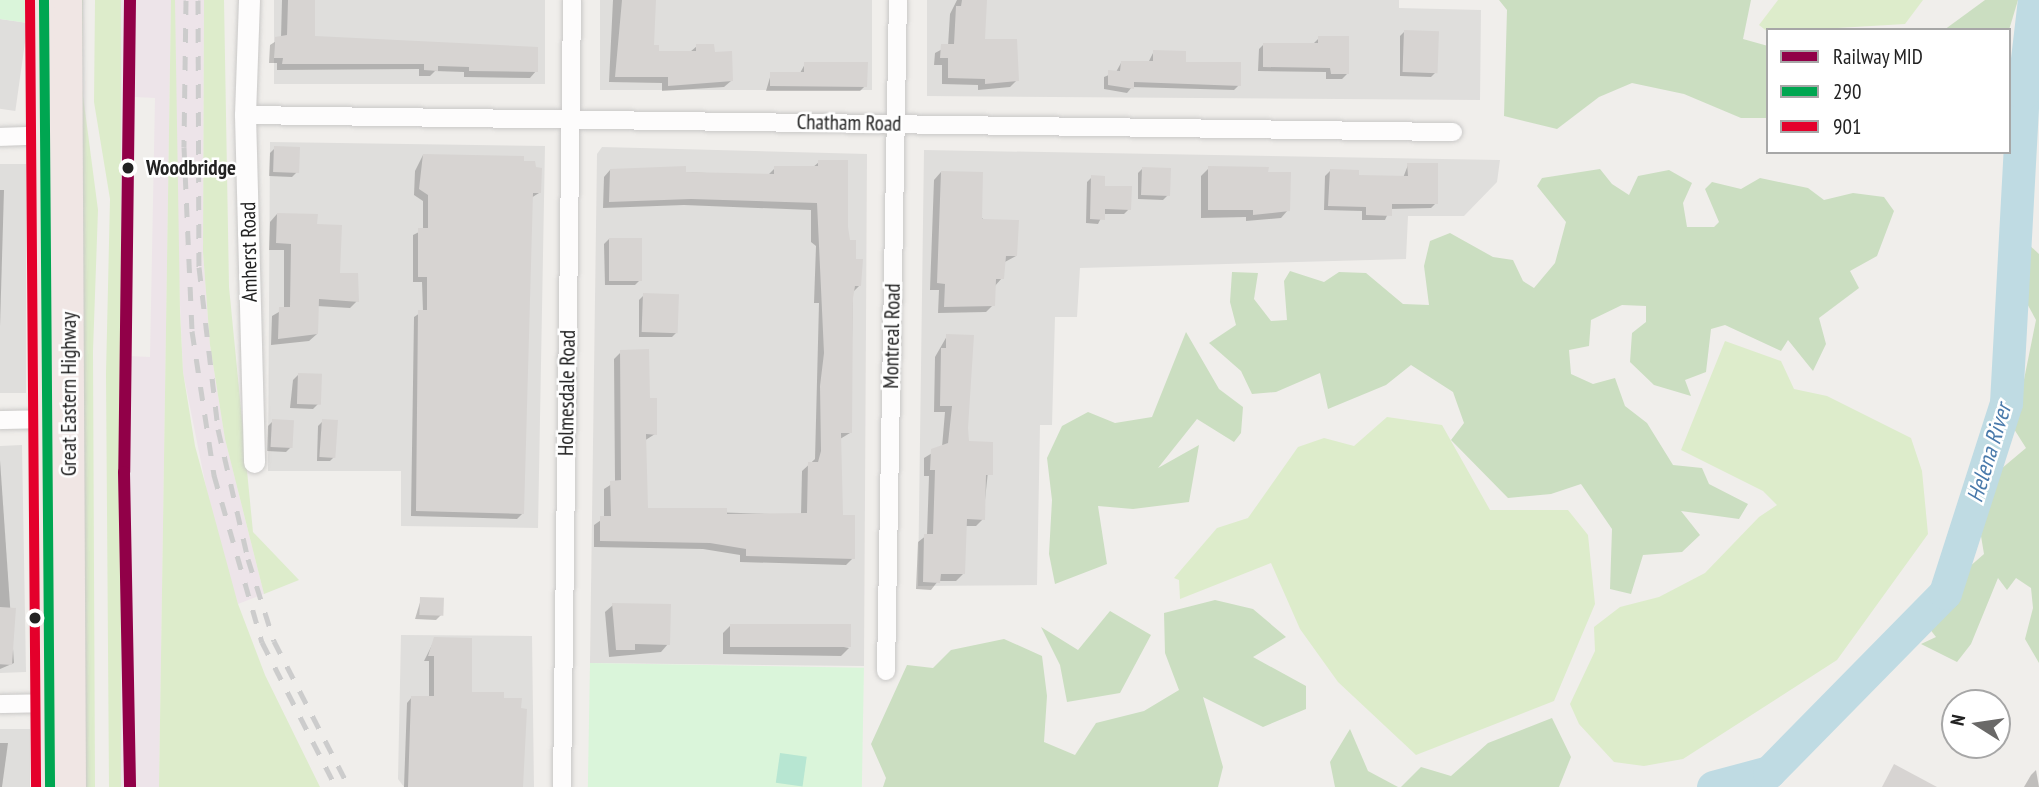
<!DOCTYPE html>
<html>
<head>
<meta charset="utf-8">
<style>
  body { margin:0 }
  #map { position:relative; width:2039px; height:787px; overflow:hidden; background:#f0eeeb; font-family:"PT Sans Narrow",sans-serif }
  div>[style] { position:absolute }
  .residential>* { inset:0; background:#dfdedc; transform-origin:0 0 }
  .industrial>* { inset:0; background:#ede4e9 }
  .grass>* { inset:0; background:#ddeccb }
  .forest>* { inset:0; background:#cbdec1 }
  .park>* { inset:0; background:#daf5da; transform-origin:0 0 }
  .pitch>* { inset:0; background:#b7e6d2; transform-origin:0 0 }
  .shadow>* { inset:0; background:#0003 }
  .river>* { height:33px; margin:-16.5px; padding:0 16.5px; transform-origin:16.5px; border-radius:16.5px; background:#bfdbe3 }
  .building>* { inset:0; background:#d7d4d2; transform-origin:0 0 }
  .roads { filter:drop-shadow(0 0 2px #c9c8c7) drop-shadow(0 0 2px #c9c8c7) }
  .minor>* { height:18px; margin:-9px; padding:0 9px; transform-origin:9px; border-radius:9px; background:#fdfcfc }
  .tertiary>* { height:21px; margin:-10.5px; padding:0 10.5px; transform-origin:10.5px; border-radius:10.5px; background:#fdfcfc }
  .trunk>* { height:28px; margin:-14px; padding:0 14px; transform-origin:14px; border-radius:14px; background:#f0e6e4 }
  .rail>* { height:5px; margin-top:-2.5px; transform-origin:0; background:repeating-linear-gradient(90deg,#ccc 0 14px,transparent 0 28px) }
  .bus-1>* { height:10px; margin:-5px; padding:0 5px; transform-origin:5px; border-radius:5px; background:#00a651 }
  .bus-2>* { height:10px; margin:-5px; padding:0 5px; transform-origin:5px; border-radius:5px; background:#e4002b }
  .rail-1>* { height:12px; margin:-6px; padding:0 6px; transform-origin:6px; border-radius:6px; background:#910048 }
  .dots>* { width:19px; height:19px; translate:-50% -50%; box-sizing:border-box; border:4px solid #fff; border-radius:50% }
  span { translate:-50% -50%; white-space:nowrap; text-align:center; line-height:1.15; -webkit-text-stroke:5px #fff; paint-order:stroke }
  .street-label { font-size:21px; color:#222 }
  .stop-label { font-size:21px; color:#222; font-weight:700 }
  .left { translate:0 -50%; text-align:left }
  .water-label { font-size:23px; color:#4a7aab; font-style:italic }
  .legend { position:absolute; left:1766px; top:28px; width:245px; height:126px; box-sizing:border-box; background:#fff; border:2px solid #a7a7a7; margin:0; padding:9px 12px; list-style:none; font-size:21px; color:#222 }
  .legend li { display:flex; align-items:center; gap:14px; height:35px }
  .legend b { width:35px; border:2px solid #a7a7a7 }
  .north { position:absolute; left:1941px; top:689px; width:70px; height:70px; box-sizing:border-box; background:#fff; border:2px solid #a7a7a7; border-radius:50%; rotate:282deg; font-size:19px; font-weight:700; line-height:28px; text-align:center; color:#222 }
  .north::after { content:''; display:block; margin:auto; width:24px; height:32px; background:#6a6968; clip-path:polygon(50% 0,100% 100%,50% 72%,0 100%) }
</style>
</head>
<body>
<div id="map">
  <div class="residential">
    <div style="left:274px;top:0;width:271px;height:84px"></div>
    <div style="left:600px;top:0;width:272px;height:90px"></div>
    <div style="clip-path:polygon(927px 0,1399px 0,1399px 8px,1481px 10px,1480px 100px,927px 96px)"></div>
    <div style="left:0;top:19px;width:28px;height:89px;rotate:8deg"></div>
    <div style="clip-path:polygon(270px 142px,545px 146px,538px 528px,401px 526px,401px 471px,268px 471px)"></div>
    <div style="clip-path:polygon(602px 147px,867px 154px,864px 666px,590px 663px,597px 154px)"></div>
    <div style="clip-path:polygon(924px 150px,1500px 160px,1497px 182px,1464px 216px,1408px 216px,1406px 259px,1080px 268px,1077px 317px,1055px 317px,1052px 425px,1040px 425px,1037px 585px,918px 586px)"></div>
    <div style="left:0;top:164px;width:26px;height:229px"></div>
    <div style="clip-path:polygon(22px 445px,26px 672px,0 673px,0 446px)"></div>
    <div style="clip-path:polygon(401px 635px,532px 636px,534px 787px,404px 787px,398px 779px)"></div>
    <div style="left:30px;top:729px;width:58px;height:30px;rotate:90deg"></div>
  </div>
  <div class="industrial">
    <div style="clip-path:polygon(evenodd,121px 0,171px 0,159px 787px,121px 787px,121px 0,135px 97px,155px 98px,150px 357px,129px 356px,135px 97px)"></div>
    <div style="clip-path:polygon(175px 0,204px 0,203px 252px,210px 345px,225px 439px,264px 594px,238px 604px,214px 527px,183px 372px,176px 213px)"></div>
  </div>
  <div class="grass">
    <div style="clip-path:polygon(76px 0,83px 0,82px 88px,98px 210px,93px 351px,95px 787px,79px 787px)"></div>
    <div style="clip-path:polygon(95px 0,121px 0,121px 787px,109px 787px,106px 374px,110px 199px,94px 102px)"></div>
    <div style="clip-path:polygon(171px 0,175px 0,180px 311px,183px 372px,195px 446px,238px 604px,265px 675px,320px 787px,159px 787px)"></div>
    <div style="clip-path:polygon(204px 0,224px 0,229px 287px,253px 532px,299px 580px,264px 594px,225px 439px,210px 345px,203px 252px)"></div>
    <div style="clip-path:polygon(1778px 0,1923px 0,1905px 24px,1768px 32px,1759px 25px)"></div>
    <div style="clip-path:polygon(1725px 341px,1781px 361px,1794px 389px,1827px 396px,1911px 438px,1922px 471px,1928px 534px,1837px 660px,1683px 759px,1644px 766px,1614px 762px,1579px 724px,1570px 704px,1595px 651px,1594px 627px,1620px 607px,1659px 597px,1705px 573px,1759px 517px,1777px 505px,1763px 491px,1681px 450px)"></div>
    <div style="clip-path:polygon(1387px 417px,1442px 425px,1490px 510px,1568px 510px,1588px 535px,1595px 604px,1554px 701px,1416px 755px,1338px 682px,1300px 629px,1271px 563px,1180px 599px,1179px 580px,1174px 578px,1217px 528px,1248px 518px,1298px 447px,1324px 438px,1354px 446px)"></div>
  </div>
  <div class="forest">
    <div style="clip-path:polygon(1499px 0,1751px 0,1743px 39px,1768px 46px,1768px 118px,1741px 118px,1684px 94px,1632px 83px,1599px 97px,1557px 129px,1504px 116px,1507px 10px)"></div>
    <div style="clip-path:polygon(1985px 0,2018px 0,2009px 30px,1944px 30px)"></div>
    <div style="clip-path:polygon(1600px 169px,1612px 184px,1629px 195px,1638px 176px,1669px 170px,1692px 183px,1683px 203px,1687px 227px,1714px 227px,1719px 222px,1705px 189px,1712px 182px,1741px 189px,1760px 178px,1808px 188px,1824px 200px,1853px 193px,1884px 197px,1894px 211px,1877px 256px,1850px 271px,1859px 288px,1819px 318px,1826px 344px,1813px 371px,1788px 340px,1781px 351px,1725px 325px,1711px 329px,1706px 372px,1685px 380px,1691px 396px,1654px 385px,1630px 362px,1632px 333px,1646px 322px,1646px 306px,1622px 305px,1591px 320px,1589px 346px,1569px 350px,1571px 374px,1593px 384px,1615px 378px,1625px 406px,1647px 423px,1673px 465px,1702px 468px,1709px 484px,1748px 504px,1739px 519px,1681px 511px,1700px 535px,1682px 552px,1643px 555px,1631px 594px,1610px 589px,1612px 529px,1581px 484px,1551px 494px,1508px 498px,1451px 440px,1464px 423px,1453px 392px,1411px 365px,1386px 385px,1328px 409px,1320px 373px,1276px 392px,1252px 394px,1241px 371px,1209px 343px,1236px 325px,1230px 302px,1232px 272px,1258px 273px,1254px 299px,1271px 321px,1287px 320px,1284px 281px,1290px 271px,1324px 282px,1339px 272px,1366px 273px,1403px 304px,1429px 305px,1424px 266px,1430px 241px,1450px 233px,1493px 257px,1513px 260px,1523px 281px,1534px 288px,1555px 263px,1566px 222px,1537px 186px,1542px 178px)"></div>
    <div style="clip-path:polygon(2027px 243px,2039px 254px,2039px 663px,2025px 639px,2033px 608px,2031px 588px,2016px 578px,2007px 590px,1998px 578px,1971px 644px,1957px 662px,1921px 644px,1936px 637px,1929px 628px,1960px 593px,1968px 568px,1984px 554px,1981px 536px,1988px 500px,2001px 469px,2026px 448px,2014px 429px,2036px 320px,2024px 298px,2030px 273px)"></div>
    <div style="clip-path:polygon(1186px 332px,1219px 389px,1243px 407px,1241px 433px,1234px 442px,1197px 419px,1158px 468px,1199px 445px,1189px 502px,1133px 509px,1098px 506px,1107px 564px,1055px 584px,1049px 554px,1052px 500px,1047px 458px,1062px 426px,1088px 412px,1115px 423px,1152px 417px)"></div>
    <div style="clip-path:polygon(1215px 600px,1253px 609px,1286px 637px,1253px 657px,1306px 686px,1306px 709px,1263px 727px,1203px 697px,1223px 767px,1218px 787px,883px 787px,886px 778px,871px 744px,907px 665px,933px 668px,951px 650px,1004px 639px,1042px 656px,1047px 696px,1044px 742px,1075px 755px,1096px 723px,1144px 711px,1179px 690px,1165px 653px,1164px 613px)"></div>
    <div style="clip-path:polygon(1110px 611px,1151px 635px,1120px 693px,1067px 702px,1060px 665px,1041px 627px,1078px 650px)"></div>
    <div style="clip-path:polygon(1552px 718px,1571px 757px,1559px 787px,1401px 787px,1421px 767px,1451px 776px,1488px 743px)"></div>
    <div style="clip-path:polygon(1350px 729px,1368px 771px,1398px 787px,1335px 787px,1330px 762px)"></div>
  </div>
  <div class="park">
    <div style="clip-path:polygon(0 0,27px 0,28px 23px,0 19px)"></div>
    <div style="left:590px;top:663px;width:274px;height:124px;rotate:1deg"></div>
  </div>
  <div class="pitch">
    <div style="left:780px;top:753px;width:27px;height:30px;rotate:8deg"></div>
  </div>
  <div class="shadow">
    <div style="clip-path:polygon(282px 0,313px 0,313px 38px,536px 71px,530px 78px,464px 77px,464px 72px,435px 71px,430px 76px,419px 76px,419px 69px,277px 70px,277px 63px,269px 63px,270px 45px,281px 38px)"></div>
    <div style="clip-path:polygon(613px 0,654px 0,652px 47px,658px 53px,690px 52px,697px 46px,713px 54px,731px 81px,724px 87px,662px 91px,662px 83px,609px 82px)"></div>
    <div style="clip-path:polygon(957px 0,985px 0,983px 41px,1017px 80px,1010px 87px,978px 90px,978px 85px,942px 84px,942px 65px,934px 65px,935px 53px,948px 46px,950px 14px)"></div>
    <div style="clip-path:polygon(1405px 31px,1436px 72px,1431px 77px,1400px 76px,1400px 36px)"></div>
    <div style="clip-path:polygon(1319px 38px,1347px 74px,1342px 79px,1326px 79px,1326px 72px,1258px 71px,1259px 49px,1264px 44px,1314px 43px)"></div>
    <div style="clip-path:polygon(1154px 51px,1239px 85px,1234px 90px,1132px 87px,1127px 93px,1104px 89px,1104px 77px,1116px 72px,1121px 63px,1148px 63px)"></div>
    <div style="clip-path:polygon(805px 64px,865px 86px,860px 91px,766px 91px,771px 74px,800px 73px)"></div>
    <div style="clip-path:polygon(275px 148px,297px 172px,292px 177px,269px 176px,270px 153px)"></div>
    <div style="clip-path:polygon(423px 155px,539px 193px,531px 198px,523px 513px,517px 519px,411px 516px,414px 317px,423px 311px,422px 282px,413px 282px,413px 235px,423px 230px,423px 201px,414px 195px,415px 171px)"></div>
    <div style="clip-path:polygon(819px 162px,846px 227px,860px 285px,853px 292px,850px 433px,840px 439px,841px 517px,853px 558px,846px 565px,740px 562px,740px 555px,703px 549px,594px 547px,594px 525px,604px 518px,604px 489px,615px 482px,614px 359px,621px 352px,649px 400px,655px 434px,644px 441px,647px 510px,801px 515px,802px 471px,815px 459px,819px 303px,814px 303px,816px 246px,811px 242px,811px 210px,684px 205px,603px 208px,604px 177px,610px 170px,768px 175px,775px 168px,812px 168px)"></div>
    <div style="clip-path:polygon(1408px 165px,1436px 203px,1431px 208px,1390px 209px,1385px 220px,1362px 220px,1362px 211px,1324px 210px,1325px 176px,1330px 171px,1357px 177px,1403px 178px)"></div>
    <div style="clip-path:polygon(1143px 168px,1168px 195px,1163px 200px,1138px 199px,1138px 173px)"></div>
    <div style="clip-path:polygon(1209px 168px,1267px 174px,1288px 210px,1281px 218px,1246px 221px,1246px 217px,1201px 218px,1201px 176px)"></div>
    <div style="clip-path:polygon(941px 172px,1016px 256px,1003px 263px,1002px 278px,994px 287px,993px 305px,986px 312px,938px 313px,939px 290px,930px 290px,934px 180px)"></div>
    <div style="clip-path:polygon(1092px 177px,1129px 209px,1124px 214px,1103px 214px,1098px 224px,1086px 223px,1087px 182px)"></div>
    <div style="clip-path:polygon(0 190px,4px 190px,0 327px)"></div>
    <div style="clip-path:polygon(277px 214px,315px 226px,338px 275px,357px 301px,350px 308px,317px 306px,317px 334px,309px 341px,271px 345px,272px 316px,284px 309px,284px 250px,269px 250px,270px 222px)"></div>
    <div style="clip-path:polygon(609px 239px,640px 280px,635px 285px,605px 285px,604px 244px)"></div>
    <div style="clip-path:polygon(644px 295px,677px 332px,672px 337px,639px 337px,639px 300px)"></div>
    <div style="clip-path:polygon(947px 336px,967px 365px,968px 443px,991px 443px,983px 519px,976px 526px,965px 526px,963px 574px,956px 581px,938px 581px,931px 590px,916px 589px,918px 542px,927px 535px,929px 476px,924px 476px,924px 458px,942px 447px,945px 412px,934px 412px,935px 357px)"></div>
    <div style="clip-path:polygon(298px 375px,318px 404px,313px 409px,290px 408px,293px 380px)"></div>
    <div style="clip-path:polygon(273px 421px,291px 447px,286px 452px,267px 451px,268px 426px)"></div>
    <div style="clip-path:polygon(323px 421px,335px 456px,330px 461px,317px 461px,318px 426px)"></div>
    <div style="clip-path:polygon(0 460px,14px 663px,0 669px)"></div>
    <div style="clip-path:polygon(421px 599px,441px 615px,436px 620px,415px 619px)"></div>
    <div style="clip-path:polygon(613px 605px,668px 644px,661px 652px,609px 657px,605px 612px)"></div>
    <div style="clip-path:polygon(731px 625px,849px 648px,841px 656px,723px 654px,723px 633px)"></div>
    <div style="clip-path:polygon(435px 639px,470px 693px,521px 787px,404px 787px,407px 703px,412px 697px,429px 698px,429px 661px,424px 661px)"></div>
    <div style="clip-path:polygon(0 743px,8px 743px,2px 787px,0 787px)"></div>
    <div style="clip-path:polygon(2036px 770px,2039px 787px,2024px 787px,2031px 775px)"></div>
  </div>
  <div class="river">
    <div style="left:1713px;top:787px;width:58px;rotate:-15deg"></div>
    <div style="left:1769px;top:772px;width:251px;rotate:-45.5deg"></div>
    <div style="left:1945px;top:593px;width:200px;rotate:-72.2deg"></div>
    <div style="left:2006px;top:403px;width:310px;rotate:-86.9deg"></div>
    <div style="left:2023px;top:93px;width:94px;rotate:-83.3deg"></div>
  </div>
  <div class="building">
    <div style="clip-path:polygon(288px 0,315px 0,315px 36px,538px 47px,538px 72px,469px 71px,469px 67px,438px 66px,438px 71px,424px 70px,424px 64px,282px 64px,283px 58px,274px 58px,275px 37px,287px 35px)"></div>
    <div style="clip-path:polygon(622px 0,656px 0,654px 45px,659px 45px,659px 51px,696px 51px,696px 44px,714px 44px,715px 52px,732px 51px,733px 81px,668px 86px,668px 77px,615px 77px)"></div>
    <div style="clip-path:polygon(962px 0,987px 0,985px 39px,1017px 39px,1019px 81px,985px 84px,985px 79px,948px 78px,948px 58px,940px 58px,941px 44px,954px 44px,956px 6px,961px 6px)"></div>
    <div style="left:1404px;top:30px;width:35px;height:42px;rotate:2deg"></div>
    <div style="clip-path:polygon(1318px 36px,1349px 36px,1349px 74px,1331px 74px,1330px 68px,1263px 67px,1263px 43px,1318px 43px)"></div>
    <div style="clip-path:polygon(1153px 50px,1186px 51px,1186px 62px,1241px 62px,1241px 86px,1134px 82px,1134px 89px,1108px 85px,1108px 70px,1120px 71px,1121px 61px,1153px 61px)"></div>
    <div style="clip-path:polygon(804px 62px,868px 62px,867px 87px,770px 86px,770px 72px,804px 72px)"></div>
    <div style="left:274px;top:146px;width:26px;height:26px;rotate:2deg"></div>
    <div style="clip-path:polygon(423px 154px,524px 156px,524px 161px,535px 161px,536px 167px,542px 168px,541px 193px,533px 193px,524px 514px,416px 511px,418px 310px,427px 310px,427px 277px,418px 277px,418px 228px,428px 228px,428px 195px,419px 189px)"></div>
    <div style="clip-path:polygon(818px 160px,848px 160px,848px 227px,850px 240px,856px 240px,856px 259px,863px 259px,861px 286px,855px 286px,853px 298px,852px 433px,841px 433px,843px 515px,855px 515px,855px 559px,746px 556px,746px 549px,710px 543px,600px 541px,600px 516px,611px 516px,610px 481px,621px 480px,620px 350px,649px 349px,650px 398px,657px 398px,657px 435px,646px 434px,648px 508px,727px 508px,727px 514px,807px 513px,808px 462px,818px 462px,821px 451px,820px 386px,824px 353px,817px 203px,691px 199px,609px 202px,610px 169px,686px 166px,686px 172px,774px 174px,774px 166px,818px 166px)"></div>
    <div style="clip-path:polygon(1407px 163px,1438px 163px,1438px 204px,1392px 204px,1392px 216px,1366px 215px,1366px 207px,1328px 206px,1330px 169px,1359px 170px,1359px 175px,1408px 176px)"></div>
    <div style="clip-path:polygon(1208px 166px,1269px 167px,1268px 172px,1291px 172px,1290px 211px,1253px 215px,1253px 210px,1208px 210px)"></div>
    <div style="left:1142px;top:167px;width:29px;height:28px;rotate:2deg"></div>
    <div style="clip-path:polygon(941px 171px,983px 172px,982px 219px,1019px 220px,1017px 256px,1006px 256px,1004px 279px,996px 279px,995px 306px,944px 307px,945px 284px,937px 283px)"></div>
    <div style="clip-path:polygon(1091px 175px,1105px 176px,1105px 186px,1132px 186px,1131px 210px,1105px 209px,1105px 220px,1090px 219px)"></div>
    <div style="clip-path:polygon(277px 213px,318px 214px,317px 224px,342px 225px,340px 273px,358px 273px,359px 302px,319px 299px,318px 334px,278px 339px,279px 307px,290px 307px,291px 244px,276px 243px)"></div>
    <div style="left:609px;top:238px;width:33px;height:43px"></div>
    <div style="left:643px;top:293px;width:36px;height:39px;rotate:2deg"></div>
    <div style="clip-path:polygon(946px 334px,974px 335px,968px 428px,969px 441px,993px 442px,993px 475px,986px 475px,985px 520px,967px 519px,965px 574px,941px 574px,940px 583px,923px 582px,924px 534px,933px 534px,935px 470px,930px 470px,931px 449px,948px 443px,952px 406px,940px 406px,941px 348px,946px 348px)"></div>
    <div style="left:298px;top:373px;width:24px;height:31px;rotate:2deg"></div>
    <div style="left:272px;top:419px;width:22px;height:28px;rotate:3deg"></div>
    <div style="left:322px;top:419px;width:16px;height:38px;rotate:4deg"></div>
    <div style="left:420px;top:597px;width:24px;height:18px;rotate:2deg"></div>
    <div style="clip-path:polygon(612px 603px,671px 604px,670px 645px,635px 644px,635px 650px,616px 650px)"></div>
    <div style="left:0;top:607px;width:16px;height:57px;rotate:4deg"></div>
    <div style="left:730px;top:624px;width:121px;height:23px"></div>
    <div style="clip-path:polygon(434px 637px,472px 638px,472px 692px,504px 692px,504px 698px,522px 698px,521px 708px,527px 709px,523px 787px,408px 787px,411px 696px,434px 696px,434px 656px,428px 656px)"></div>
    <div style="clip-path:polygon(1894px 764px,1937px 787px,1882px 787px)"></div>
  </div>
  <div class="roads">
    <div class="minor">
      <div style="left:245px;top:115px;width:1208px;rotate:0.81deg"></div>
      <div style="left:0;top:137px;width:52px;rotate:-2.2deg"></div>
      <div style="left:0;top:420px;width:56px;rotate:-1deg"></div>
      <div style="left:886px;top:671px;width:671px;rotate:-88.98deg"></div>
      <div style="left:0;top:704px;width:58px;rotate:-1deg"></div>
      <div style="left:562px;top:787px;width:787px;rotate:-89.27deg"></div>
    </div>
    <div class="tertiary">
      <div style="left:249px;top:0;width:115px;rotate:92deg"></div>
      <div style="left:245px;top:115px;width:347px;rotate:88.5deg"></div>
    </div>
    <div class="trunk">
      <div style="left:44px;top:0;width:787px;rotate:89.56deg"></div>
      <div style="left:68px;top:0;width:787px;rotate:89.71deg"></div>
    </div>
  </div>
  <div class="rail">
    <div style="left:186px;top:0;width:147px;rotate:90.8deg"></div>
    <div style="left:184px;top:147px;width:184px;rotate:87.5deg"></div>
    <div style="left:192px;top:331px;width:146px;rotate:81.3deg"></div>
    <div style="left:214px;top:475px;width:174px;rotate:74deg"></div>
    <div style="left:262px;top:642px;width:163px;rotate:63deg"></div>
    <div style="left:198px;top:0;width:267px;rotate:89.8deg"></div>
    <div style="left:199px;top:267px;width:163px;rotate:83.3deg"></div>
    <div style="left:218px;top:429px;width:133px;rotate:77deg"></div>
    <div style="left:248px;top:559px;width:86px;rotate:72.4deg"></div>
    <div style="left:274px;top:641px;width:164px;rotate:62.8deg"></div>
  </div>
  <div class="bus-1">
    <div style="left:44px;top:0;width:787px;rotate:89.56deg"></div>
  </div>
  <div class="bus-2">
    <div style="left:30px;top:0;width:787px;rotate:89.56deg"></div>
  </div>
  <div class="rail-1">
    <div style="left:130px;top:0;width:472px;rotate:90.7deg"></div>
    <div style="left:124px;top:472px;width:315px;rotate:88.9deg"></div>
  </div>
  <div class="dots">
    <div style="left:128px;top:168px;background:#222"></div>
    <div style="left:35px;top:618px;background:#222"></div>
  </div>
  <div class="street-label">
    <span style="left:849px;top:123px;rotate:1deg">Chatham Road</span>
    <span style="left:249px;top:252px;rotate:-91deg">Amherst Road</span>
    <span style="left:892px;top:336px;rotate:-89deg">Montreal Road</span>
    <span style="left:567px;top:393px;rotate:-89deg">Holmesdale Road</span>
    <span style="left:69px;top:394px;rotate:-90deg">Great Eastern Highway</span>
  </div>
  <div class="stop-label">
    <span class="left" style="left:146px;top:168px">Woodbridge</span>
  </div>
  <div class="water-label">
    <span style="left:1989px;top:453px;rotate:-73deg">Helena River</span>
  </div>
  <ul class="legend">
  <li><b style="height:9px;background:#910048"></b>Railway MID</li>
  <li><b style="height:9px;background:#00a651"></b>290</li>
  <li><b style="height:9px;background:#e4002b"></b>901</li>
  </ul>
  <div class="north">N</div>
</div>
</body>
</html>
